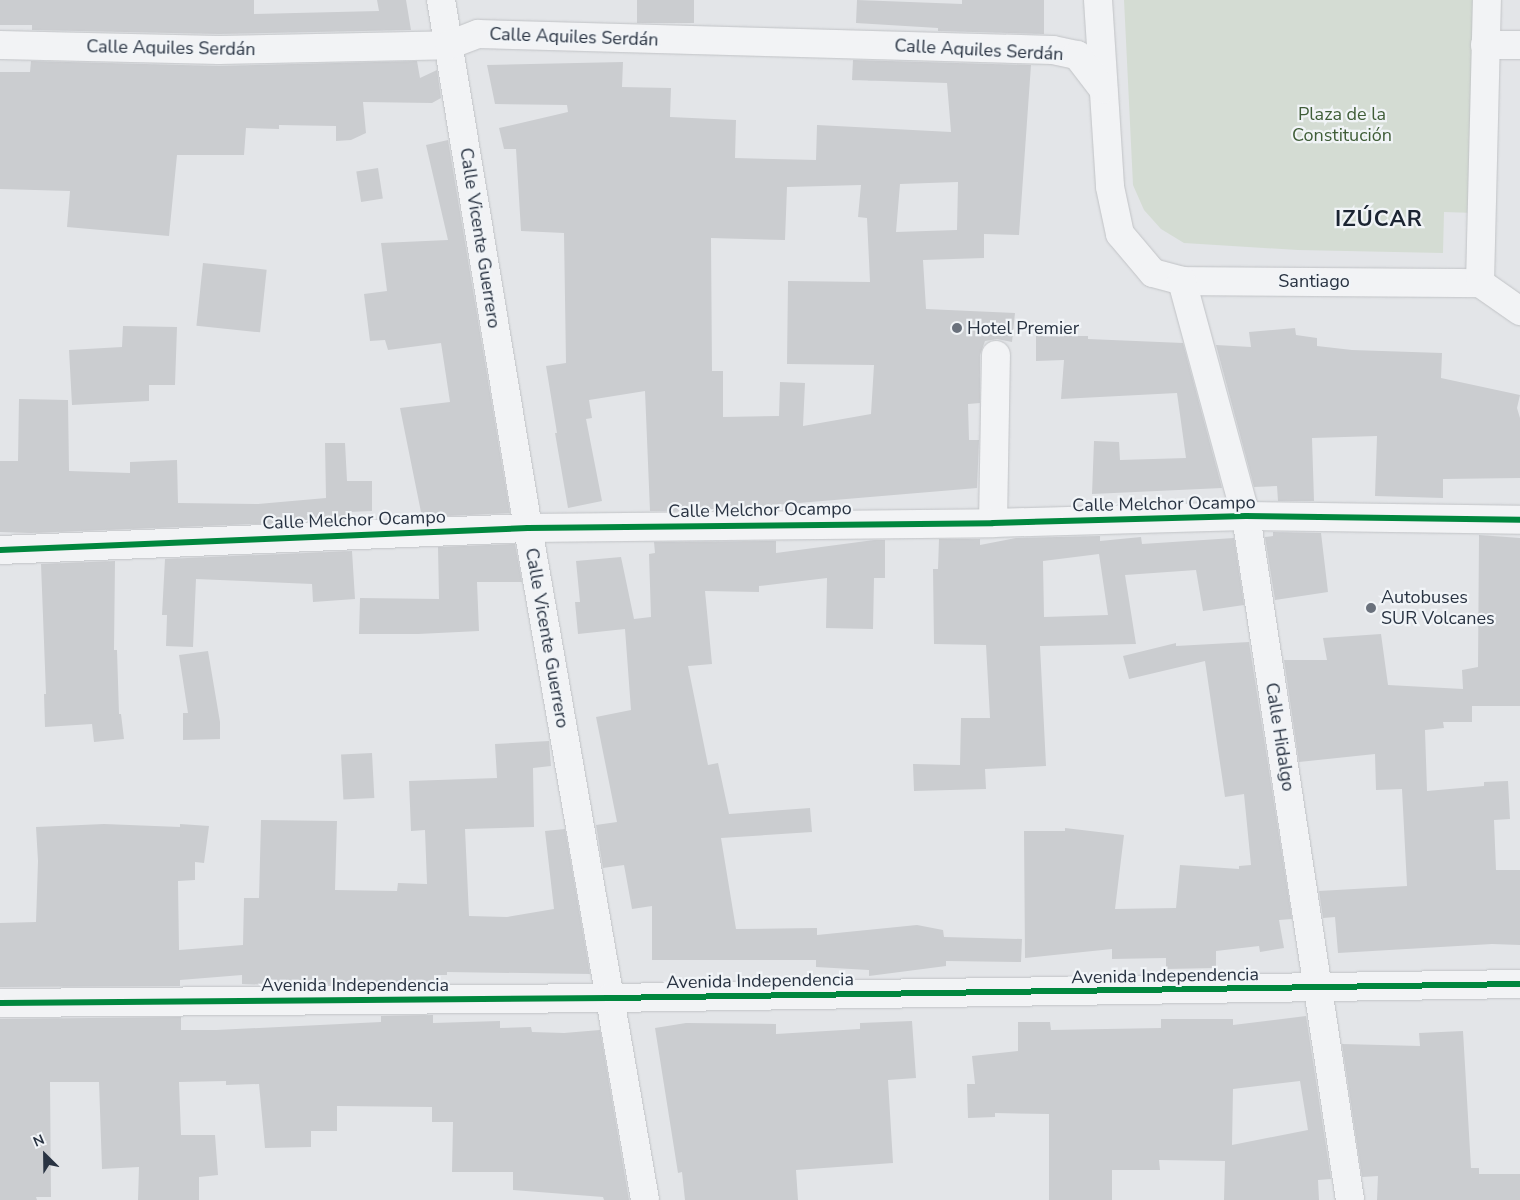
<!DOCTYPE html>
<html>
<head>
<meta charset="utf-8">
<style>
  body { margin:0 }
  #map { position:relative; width:1520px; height:1200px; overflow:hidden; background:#e3e5e8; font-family:"Nunito Sans",sans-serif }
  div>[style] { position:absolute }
  .green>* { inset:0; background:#d4dcd3 }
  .building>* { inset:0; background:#cbcdd0; transform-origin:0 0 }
  .roads { filter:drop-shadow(0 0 1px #c1c3c6) drop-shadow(0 0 1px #c1c3c6) }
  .minor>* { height:28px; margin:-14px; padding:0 14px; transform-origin:14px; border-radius:14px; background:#f2f3f5 }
  .cycleway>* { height:6px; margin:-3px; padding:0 3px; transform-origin:3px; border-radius:3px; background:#00873e }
  .dots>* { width:14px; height:14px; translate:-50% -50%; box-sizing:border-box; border:2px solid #f1f4f7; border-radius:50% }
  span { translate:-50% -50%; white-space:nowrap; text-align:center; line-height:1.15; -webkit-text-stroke:4.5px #f1f4f7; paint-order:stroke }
  .street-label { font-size:18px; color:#293342 }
  .park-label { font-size:18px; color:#3f5d37 }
  .poi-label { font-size:18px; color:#293342 }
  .left { translate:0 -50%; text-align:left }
  .district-label { font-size:22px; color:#1b2432; font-weight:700; letter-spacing:1px }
  .north { position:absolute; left:20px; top:1130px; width:50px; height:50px; -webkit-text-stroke:4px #f1f4f7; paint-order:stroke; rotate:337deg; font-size:14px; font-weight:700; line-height:20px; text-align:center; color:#293342 }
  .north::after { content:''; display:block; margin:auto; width:18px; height:22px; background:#293342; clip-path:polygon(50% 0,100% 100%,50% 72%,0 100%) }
</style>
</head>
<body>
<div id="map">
  <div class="green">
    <div style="clip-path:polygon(1124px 0,1480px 0,1475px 213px,1444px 212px,1443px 253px,1298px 250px,1184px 243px,1161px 229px,1144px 210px,1133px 185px)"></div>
  </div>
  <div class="building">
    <div style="clip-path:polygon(0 0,254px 0,254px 14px,379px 11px,377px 0,406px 0,411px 30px,219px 34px,32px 30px,32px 25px,0 25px)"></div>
    <div style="left:637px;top:0;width:57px;height:23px"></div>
    <div style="clip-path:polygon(857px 0,962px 4px,962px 0,1044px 0,1044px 34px,938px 31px,938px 28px,856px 23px)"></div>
    <div style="clip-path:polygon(evenodd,853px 60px,1031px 65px,1019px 235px,984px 234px,984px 258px,923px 260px,926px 309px,1015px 313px,1012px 342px,997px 339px,985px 341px,980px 355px,980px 403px,968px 404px,969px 440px,979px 440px,977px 488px,775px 505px,775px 510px,650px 511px,645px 391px,589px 400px,592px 418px,586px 419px,602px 501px,568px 508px,555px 433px,557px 433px,546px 366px,566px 363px,564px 233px,521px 231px,516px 149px,504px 149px,499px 128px,568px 112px,567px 105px,495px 104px,487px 65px,623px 62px,622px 87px,671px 88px,670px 117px,736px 120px,735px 158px,816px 160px,817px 125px,951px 132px,947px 83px,852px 80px,853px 60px,958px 182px,957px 230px,896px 232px,900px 184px,958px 182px,853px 60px,861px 185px,858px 217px,867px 218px,870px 282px,788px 281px,787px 364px,874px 365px,871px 414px,803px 426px,805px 383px,780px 382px,779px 416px,723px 417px,723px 371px,712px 371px,711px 238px,785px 240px,787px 187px,861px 185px)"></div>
    <div style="clip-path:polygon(31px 61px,219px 66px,417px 61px,420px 78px,437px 70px,441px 98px,432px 103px,363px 102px,366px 133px,351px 140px,336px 141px,336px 126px,279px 125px,279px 129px,246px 128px,244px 155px,177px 155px,169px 236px,67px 227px,70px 191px,0 189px,0 72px,30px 72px)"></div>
    <div style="clip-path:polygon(448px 140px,510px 513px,422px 517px,400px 408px,450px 402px,441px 343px,388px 350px,385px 340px,370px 341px,364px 294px,387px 291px,381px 243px,448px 240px,426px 145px)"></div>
    <div style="left:378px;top:168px;width:31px;height:22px;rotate:81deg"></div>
    <div style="left:203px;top:263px;width:64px;height:63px;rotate:6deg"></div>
    <div style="clip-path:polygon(123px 326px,177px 327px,175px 385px,149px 385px,149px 401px,72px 405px,69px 350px,122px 347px)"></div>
    <div style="clip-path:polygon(1295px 328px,1296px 335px,1317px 338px,1317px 346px,1352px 350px,1442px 353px,1441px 378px,1520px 395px,1517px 408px,1520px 418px,1520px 478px,1443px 479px,1443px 498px,1375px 496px,1377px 436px,1312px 438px,1314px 501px,1278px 501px,1277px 486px,1254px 487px,1216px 345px,1251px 347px,1249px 332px)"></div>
    <div style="clip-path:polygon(1036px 336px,1088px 336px,1088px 339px,1183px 343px,1222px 488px,1092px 494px,1094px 441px,1119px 442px,1120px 460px,1186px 458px,1177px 393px,1061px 399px,1064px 360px,1036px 361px)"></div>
    <div style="clip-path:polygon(19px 399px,68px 400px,69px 471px,130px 473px,130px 462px,177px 460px,178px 503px,258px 504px,326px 498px,325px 443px,345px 443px,347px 481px,372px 481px,372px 511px,349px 512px,350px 520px,31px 533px,0 532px,0 461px,18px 461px)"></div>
    <div style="clip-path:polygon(1273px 532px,1321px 533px,1328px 592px,1275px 600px,1265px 537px,1273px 536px)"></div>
    <div style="clip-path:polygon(1479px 535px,1520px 538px,1520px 706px,1472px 706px,1472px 722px,1443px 722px,1444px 728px,1425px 730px,1427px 791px,1484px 786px,1484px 782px,1508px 781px,1510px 819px,1494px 820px,1496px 870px,1520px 870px,1520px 945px,1492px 944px,1338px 953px,1335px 917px,1323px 918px,1319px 891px,1407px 886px,1402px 789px,1376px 790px,1375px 754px,1299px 762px,1284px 660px,1327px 660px,1323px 638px,1381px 634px,1388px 685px,1463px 689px,1462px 670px,1478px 667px)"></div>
    <div style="clip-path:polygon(evenodd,1100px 536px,1100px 541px,1141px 537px,1142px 544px,1234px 538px,1244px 605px,1203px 611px,1196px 570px,1125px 575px,1136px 644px,1040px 646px,1046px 766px,985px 769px,986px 789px,914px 791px,913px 764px,960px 765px,961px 718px,990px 718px,986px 645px,934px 644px,933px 569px,938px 569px,939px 539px,980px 539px,980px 545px,1016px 538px,1100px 536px,1099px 554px,1108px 615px,1044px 617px,1043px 561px,1099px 554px)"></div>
    <div style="clip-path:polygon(874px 540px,885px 540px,885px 578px,874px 578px,873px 629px,826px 628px,827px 578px,759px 586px,759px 592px,705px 591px,712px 664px,688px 666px,708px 765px,718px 763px,729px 814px,810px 808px,812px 832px,721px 838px,736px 929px,817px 928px,817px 935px,917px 925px,943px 930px,944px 937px,1022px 939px,1021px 962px,946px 961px,946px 966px,869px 976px,869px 970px,816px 967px,816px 960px,652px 960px,652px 906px,632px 909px,624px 865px,603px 868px,596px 825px,617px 822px,596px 717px,631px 710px,625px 629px,578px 634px,575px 602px,580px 602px,576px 561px,621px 557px,634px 619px,651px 617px,649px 554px,655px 553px,654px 542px,776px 541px,776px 553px)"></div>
    <div style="clip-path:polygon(515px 544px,522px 582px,477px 582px,479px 631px,418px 634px,359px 634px,360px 598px,439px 599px,438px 547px)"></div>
    <div style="clip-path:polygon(352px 551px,355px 599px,313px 602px,312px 584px,196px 579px,193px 647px,166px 646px,167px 615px,162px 615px,165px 559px)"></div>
    <div style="clip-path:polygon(115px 561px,114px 650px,117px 650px,119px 714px,121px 714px,124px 739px,94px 742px,92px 724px,45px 727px,44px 694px,46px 694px,41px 564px)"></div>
    <div style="clip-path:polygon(1249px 642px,1292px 919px,1279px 920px,1284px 948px,1260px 952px,1259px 946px,1216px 951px,1216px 968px,1166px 969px,1166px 958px,1112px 959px,1112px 949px,1025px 958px,1024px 831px,1065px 831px,1065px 828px,1124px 835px,1115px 909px,1176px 908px,1180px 865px,1239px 869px,1239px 866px,1251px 865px,1244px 794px,1225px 797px,1205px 661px,1129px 679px,1123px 656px,1176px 643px,1176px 646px)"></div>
    <div style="clip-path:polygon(208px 651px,220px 722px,220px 739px,183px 740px,183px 713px,188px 713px,179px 655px)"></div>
    <div style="clip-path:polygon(549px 741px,551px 766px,533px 768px,534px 827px,465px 829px,469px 916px,507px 917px,554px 909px,545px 831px,565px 829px,590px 974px,447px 972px,447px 975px,434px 975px,434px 984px,279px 985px,242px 984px,242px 975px,180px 980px,180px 986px,0 987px,0 923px,36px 922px,38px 861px,36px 827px,104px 824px,180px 827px,180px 824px,209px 826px,204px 863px,195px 862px,195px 880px,178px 881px,179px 950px,243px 945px,244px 898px,259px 898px,261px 820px,337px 821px,335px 890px,397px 891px,398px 883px,427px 884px,425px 830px,411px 831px,409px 781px,497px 778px,495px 744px)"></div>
    <div style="left:372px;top:753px;width:45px;height:31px;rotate:87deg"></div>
    <div style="clip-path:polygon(433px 1015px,433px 1023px,500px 1021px,500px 1028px,531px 1027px,532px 1032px,564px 1033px,600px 1030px,629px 1200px,604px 1200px,603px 1197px,513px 1190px,513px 1172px,452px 1172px,453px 1122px,432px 1122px,432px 1107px,337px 1106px,337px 1131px,311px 1131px,311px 1147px,265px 1148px,259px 1084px,226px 1085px,226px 1081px,179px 1082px,181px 1135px,215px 1135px,218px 1175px,199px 1177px,199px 1200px,138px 1200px,139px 1167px,102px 1169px,99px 1082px,50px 1082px,51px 1197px,36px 1197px,37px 1200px,0 1200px,0 1019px,181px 1017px,181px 1030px,216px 1030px,381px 1022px,381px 1016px)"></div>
    <div style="clip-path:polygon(evenodd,1306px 1016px,1331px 1179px,1318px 1180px,1319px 1200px,1224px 1200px,1225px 1161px,1159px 1160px,1160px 1170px,1112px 1170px,1112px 1200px,1049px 1200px,1049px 1114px,995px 1113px,995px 1117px,968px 1118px,967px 1084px,975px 1084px,972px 1056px,1018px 1051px,1018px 1022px,1050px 1022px,1051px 1030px,1161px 1028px,1161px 1019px,1233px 1019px,1233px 1025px,1306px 1016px,1300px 1081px,1308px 1130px,1232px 1145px,1233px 1089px,1300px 1081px)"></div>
    <div style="clip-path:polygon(912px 1021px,916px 1078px,888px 1080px,893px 1163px,796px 1170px,798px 1200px,685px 1200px,682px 1172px,678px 1173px,655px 1028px,686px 1023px,776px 1024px,776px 1034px,860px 1029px,860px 1023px)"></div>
    <div style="clip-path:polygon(1463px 1031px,1471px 1168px,1479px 1168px,1479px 1174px,1520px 1174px,1520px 1200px,1377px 1200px,1378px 1176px,1362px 1177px,1342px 1044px,1420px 1046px,1419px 1033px)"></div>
  </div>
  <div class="roads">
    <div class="minor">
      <div style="left:441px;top:0;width:535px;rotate:80.64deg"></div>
      <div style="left:528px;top:528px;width:682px;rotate:80.12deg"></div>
      <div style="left:1098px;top:0;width:187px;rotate:86.3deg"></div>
      <div style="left:1110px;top:187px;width:48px;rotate:78deg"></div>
      <div style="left:1120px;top:234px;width:51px;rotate:49.8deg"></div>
      <div style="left:1153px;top:273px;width:30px;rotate:15deg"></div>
      <div style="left:1182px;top:281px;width:298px;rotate:0.4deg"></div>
      <div style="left:0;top:45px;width:219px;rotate:1.3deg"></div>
      <div style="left:219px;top:50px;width:230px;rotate:-1.2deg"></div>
      <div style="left:449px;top:45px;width:31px;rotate:-21deg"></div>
      <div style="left:478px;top:34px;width:575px;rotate:1.59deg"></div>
      <div style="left:1053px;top:50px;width:25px;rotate:12deg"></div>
      <div style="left:1077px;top:55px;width:43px;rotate:52.6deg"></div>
      <div style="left:1485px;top:45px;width:35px"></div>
      <div style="left:1182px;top:281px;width:244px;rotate:74.8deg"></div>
      <div style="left:1246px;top:516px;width:692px;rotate:81.35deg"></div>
      <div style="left:1480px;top:283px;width:283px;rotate:-88.6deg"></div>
      <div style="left:1480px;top:283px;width:49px;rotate:35deg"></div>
      <div style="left:993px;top:523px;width:168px;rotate:-89deg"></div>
      <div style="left:0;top:550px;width:528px;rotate:-2.39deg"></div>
      <div style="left:528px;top:528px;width:465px;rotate:-0.6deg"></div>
      <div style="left:993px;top:523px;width:253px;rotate:-1.6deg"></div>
      <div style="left:1246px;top:516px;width:274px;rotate:0.8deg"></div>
      <div style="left:0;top:1003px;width:609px;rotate:-0.47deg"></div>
      <div style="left:609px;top:998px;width:911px;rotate:-0.88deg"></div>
    </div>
  </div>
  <div class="cycleway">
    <div style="left:0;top:550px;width:528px;rotate:-2.39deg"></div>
    <div style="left:528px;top:528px;width:465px;rotate:-0.6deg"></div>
    <div style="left:993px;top:523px;width:253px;rotate:-1.6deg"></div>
    <div style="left:1246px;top:516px;width:274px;rotate:0.8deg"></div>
    <div style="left:0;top:1003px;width:609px;rotate:-0.47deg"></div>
    <div style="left:609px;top:998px;width:911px;rotate:-0.88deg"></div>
  </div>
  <div class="dots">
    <div style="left:957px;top:328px;background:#6a717c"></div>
    <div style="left:1371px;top:608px;background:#6a717c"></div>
  </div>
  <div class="street-label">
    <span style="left:574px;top:37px;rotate:2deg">Calle Aquiles Serdán</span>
    <span style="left:171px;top:48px;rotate:1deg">Calle Aquiles Serdán</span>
    <span style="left:979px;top:50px;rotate:3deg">Calle Aquiles Serdán</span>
    <span style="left:480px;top:238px;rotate:81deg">Calle Vicente Guerrero</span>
    <span style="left:1314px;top:281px">Santiago</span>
    <span style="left:1164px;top:504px;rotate:-1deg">Calle Melchor Ocampo</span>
    <span style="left:760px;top:510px;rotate:-1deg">Calle Melchor Ocampo</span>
    <span style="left:354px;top:520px;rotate:-2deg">Calle Melchor Ocampo</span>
    <span style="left:547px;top:638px;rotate:80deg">Calle Vicente Guerrero</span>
    <span style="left:1280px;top:737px;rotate:81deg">Calle Hidalgo</span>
    <span style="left:1165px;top:976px;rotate:-1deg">Avenida Independencia</span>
    <span style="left:760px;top:981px;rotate:-1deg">Avenida Independencia</span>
    <span style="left:355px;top:985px">Avenida Independencia</span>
  </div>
  <div class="park-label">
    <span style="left:1342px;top:125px">Plaza de la<br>Constitución</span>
  </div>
  <div class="poi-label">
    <span class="left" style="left:967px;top:328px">Hotel Premier</span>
    <span class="left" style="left:1381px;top:608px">Autobuses<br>SUR Volcanes</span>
  </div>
  <div class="district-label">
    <span style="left:1379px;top:220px">IZÚCAR</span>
  </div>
  <div class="north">N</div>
</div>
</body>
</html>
